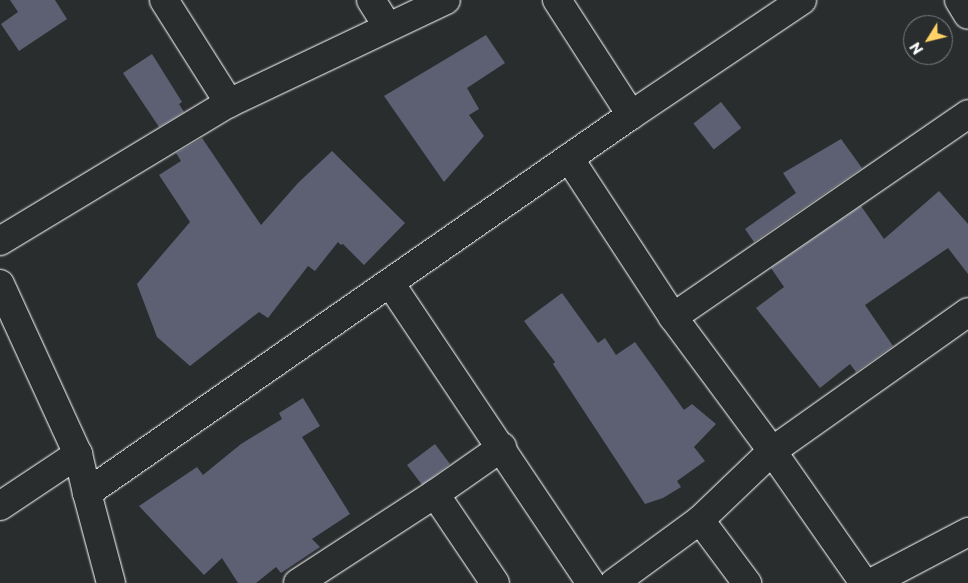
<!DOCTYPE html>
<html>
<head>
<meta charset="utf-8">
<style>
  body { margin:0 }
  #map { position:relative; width:968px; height:583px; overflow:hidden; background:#2a2d2e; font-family:"Playpen Sans",sans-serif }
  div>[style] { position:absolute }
  .building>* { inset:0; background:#5c6072; transform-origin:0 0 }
  .roads { filter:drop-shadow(0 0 1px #fff) drop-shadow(0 0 1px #fff) }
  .minor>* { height:28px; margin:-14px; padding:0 14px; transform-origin:14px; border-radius:14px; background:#2a2d2e }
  span { translate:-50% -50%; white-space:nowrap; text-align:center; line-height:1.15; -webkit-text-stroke:4px #2a2d2e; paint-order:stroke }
  .north { position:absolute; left:903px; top:15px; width:50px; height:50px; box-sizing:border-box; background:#2a2d2e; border:1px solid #7f8182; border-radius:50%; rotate:234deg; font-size:14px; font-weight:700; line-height:20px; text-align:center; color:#fff }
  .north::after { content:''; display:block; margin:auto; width:18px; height:22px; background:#ffd166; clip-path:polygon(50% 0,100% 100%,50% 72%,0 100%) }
</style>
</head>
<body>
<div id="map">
  <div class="building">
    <div style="clip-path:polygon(10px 0,55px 0,67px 19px,19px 51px,1px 24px,18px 12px)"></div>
    <div style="clip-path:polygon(486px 35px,505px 63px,467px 88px,479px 109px,469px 115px,484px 136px,444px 182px,384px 96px)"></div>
    <div style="clip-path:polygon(152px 54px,182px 102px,179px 104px,184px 112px,159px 127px,123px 73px)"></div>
    <div style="left:721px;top:102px;width:33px;height:35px;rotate:52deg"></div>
    <div style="clip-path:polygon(202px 138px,261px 225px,298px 183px,332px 151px,405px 223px,364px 265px,343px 244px,341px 245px,338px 242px,315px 271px,308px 266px,268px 318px,259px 312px,190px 366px,157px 337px,137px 284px,190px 222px,159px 175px,181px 161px,176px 153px)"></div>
    <div style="clip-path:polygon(841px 139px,862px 168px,754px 242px,745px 229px,796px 193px,783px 173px)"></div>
    <div style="clip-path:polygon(939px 191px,968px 224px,968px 274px,948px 248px,865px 305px,893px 346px,856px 372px,850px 364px,820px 388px,756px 308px,784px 287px,771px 268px,861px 206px,884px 239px)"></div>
    <div style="clip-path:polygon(562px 293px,598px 343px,605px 338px,616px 355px,635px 342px,684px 410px,692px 404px,716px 424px,694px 447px,705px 461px,677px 481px,681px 487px,663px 498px,645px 504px,553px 364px,555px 362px,524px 321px)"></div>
    <div style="clip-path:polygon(303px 398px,320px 426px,302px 437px,350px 514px,312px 539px,320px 547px,281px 573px,276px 567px,256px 583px,238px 583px,222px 558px,204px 575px,139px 506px,197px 467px,203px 475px,241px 444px,282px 419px,279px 413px)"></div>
    <div style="left:435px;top:444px;width:25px;height:35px;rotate:53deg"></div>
  </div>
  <div class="roads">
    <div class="minor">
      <div style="left:164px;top:0;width:122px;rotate:57.7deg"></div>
      <div style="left:371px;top:0;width:31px;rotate:58deg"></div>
      <div style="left:557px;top:0;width:137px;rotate:57.2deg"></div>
      <div style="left:959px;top:0;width:17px;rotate:59deg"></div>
      <div style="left:569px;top:158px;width:190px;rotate:56.8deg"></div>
      <div style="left:673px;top:317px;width:167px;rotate:53.5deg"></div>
      <div style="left:772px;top:451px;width:161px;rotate:55.1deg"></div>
      <div style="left:0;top:241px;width:267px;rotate:-31.1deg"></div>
      <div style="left:229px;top:103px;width:240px;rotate:-25.4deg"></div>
      <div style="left:390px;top:283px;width:361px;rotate:56.2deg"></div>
      <div style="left:0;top:284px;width:187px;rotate:65.4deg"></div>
      <div style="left:78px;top:454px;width:40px;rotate:77deg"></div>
      <div style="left:673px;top:317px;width:358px;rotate:-34.5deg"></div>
      <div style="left:435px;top:494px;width:107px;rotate:56deg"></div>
      <div style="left:0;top:506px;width:94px;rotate:-33.7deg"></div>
      <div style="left:700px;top:520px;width:79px;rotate:53.3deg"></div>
      <div style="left:111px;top:583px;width:93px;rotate:-104.9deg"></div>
      <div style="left:87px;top:493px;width:662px;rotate:-34.79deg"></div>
      <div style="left:631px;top:115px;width:206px;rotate:-33.9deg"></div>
      <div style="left:298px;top:583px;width:163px;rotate:-33deg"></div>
      <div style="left:435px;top:494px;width:82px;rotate:-35deg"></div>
      <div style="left:614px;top:583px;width:107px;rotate:-36.2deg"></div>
      <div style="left:700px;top:520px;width:100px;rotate:-43.8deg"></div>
      <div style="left:772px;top:451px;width:240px;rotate:-35.3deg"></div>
      <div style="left:871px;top:583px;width:110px;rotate:-27.7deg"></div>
    </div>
  </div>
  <div class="north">N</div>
</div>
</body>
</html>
